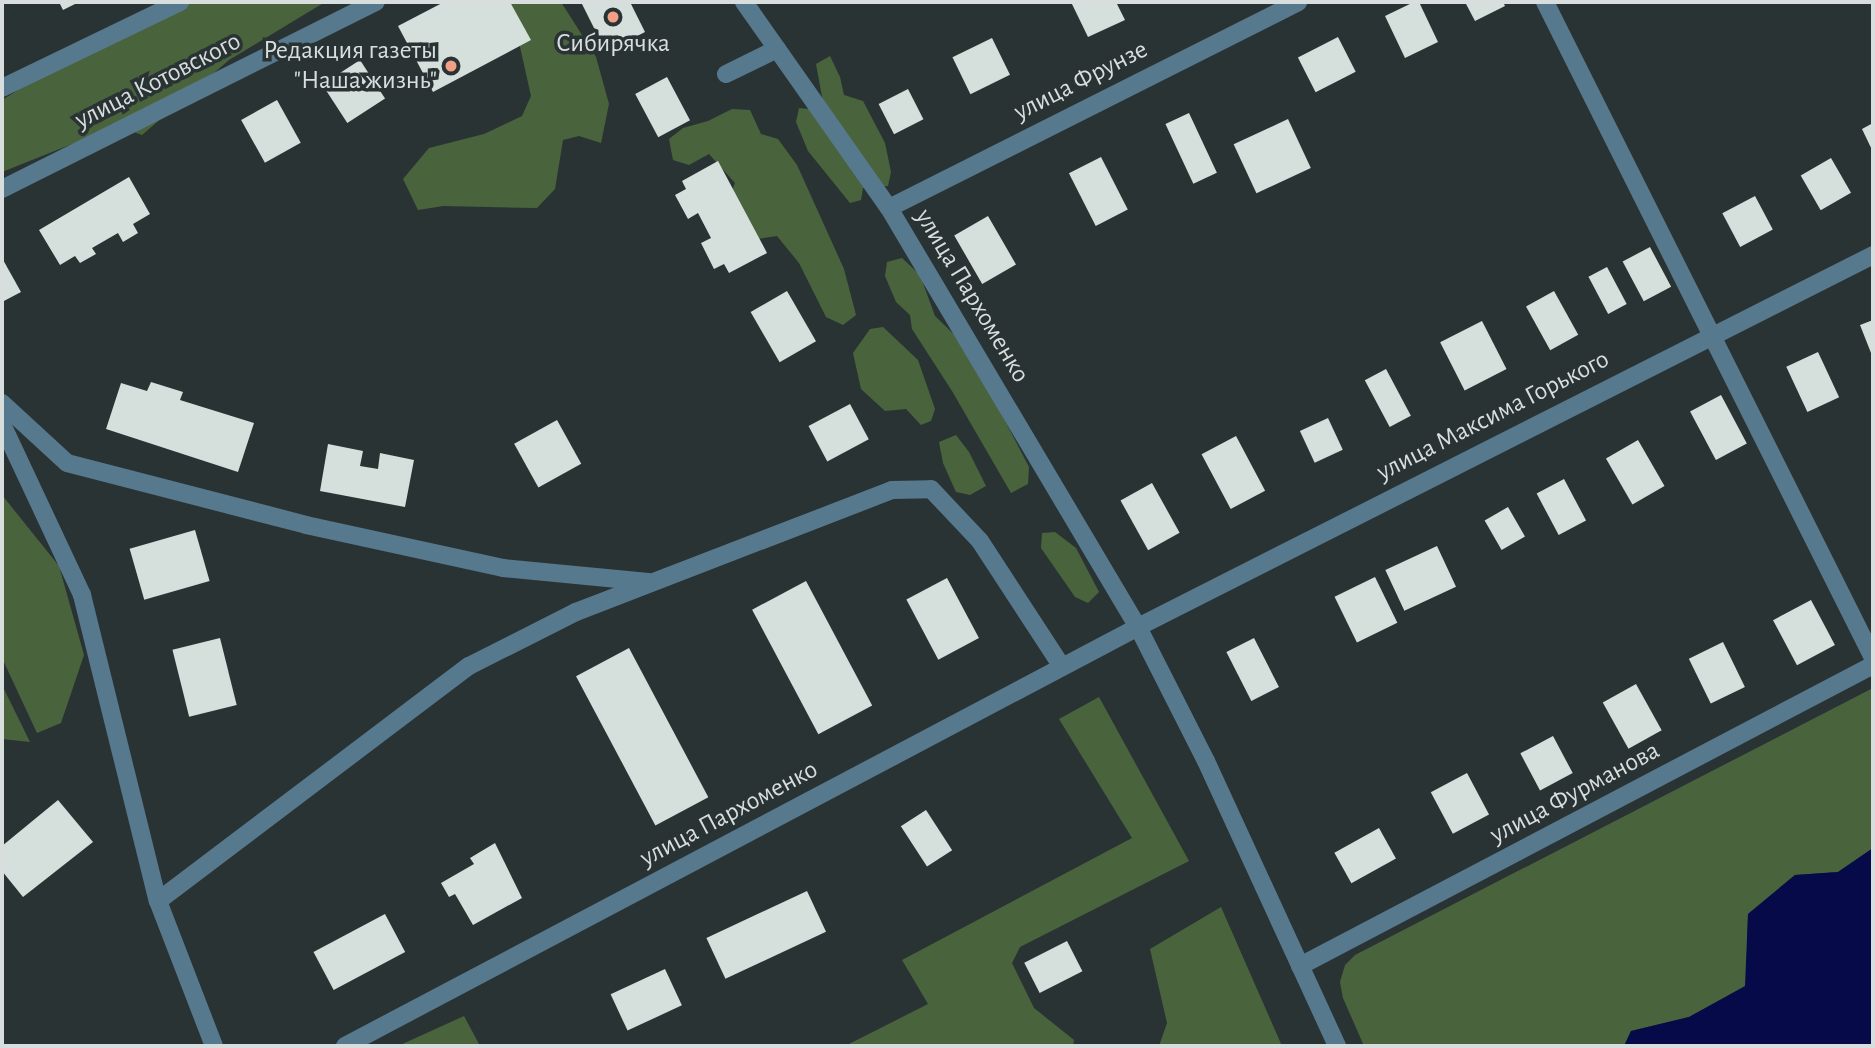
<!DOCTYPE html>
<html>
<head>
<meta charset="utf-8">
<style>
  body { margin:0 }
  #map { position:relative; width:1875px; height:1048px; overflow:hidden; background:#2a3334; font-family:"Alegreya Sans",sans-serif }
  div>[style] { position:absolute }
  .green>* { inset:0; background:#49643d }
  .water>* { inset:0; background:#060a49 }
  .building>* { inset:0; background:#d5dfdb; transform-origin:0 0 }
  .minor>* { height:18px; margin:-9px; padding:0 9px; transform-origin:9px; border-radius:9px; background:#57798e }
  .dots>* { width:19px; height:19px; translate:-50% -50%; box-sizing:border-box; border:4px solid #2a3334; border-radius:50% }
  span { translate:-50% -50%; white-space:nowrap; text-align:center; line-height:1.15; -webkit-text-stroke:7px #2a3334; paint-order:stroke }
  .poi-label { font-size:26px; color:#d8dede }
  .right { translate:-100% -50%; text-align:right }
  .street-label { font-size:26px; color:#d8dede }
  .frame { position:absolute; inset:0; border:4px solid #d8dede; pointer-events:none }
</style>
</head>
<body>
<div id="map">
  <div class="green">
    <div style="clip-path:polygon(160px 2px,325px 2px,229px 60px,142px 135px,117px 126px,2px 172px,2px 100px)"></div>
    <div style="clip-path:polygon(510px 2px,561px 2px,596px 57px,609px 104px,601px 143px,579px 136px,563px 140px,555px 189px,537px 208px,443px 206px,418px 210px,403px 179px,429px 148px,484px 134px,522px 116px,531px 96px)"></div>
    <div style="clip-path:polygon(830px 56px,840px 77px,844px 95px,863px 101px,885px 143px,891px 172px,888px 186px,863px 188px,861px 200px,850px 203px,808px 151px,796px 122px,799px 108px,809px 109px,829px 135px,816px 64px)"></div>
    <div style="clip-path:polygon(732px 109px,750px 110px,761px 134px,778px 139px,797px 165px,844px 269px,856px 315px,843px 325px,826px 317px,799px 263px,777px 236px,745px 241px,727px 204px,735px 183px,709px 154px,689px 165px,673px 160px,669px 139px,683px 128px,708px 121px)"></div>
    <div style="clip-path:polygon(902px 258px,920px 275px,935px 316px,966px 346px,1029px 467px,1028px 484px,1011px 493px,952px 391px,912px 329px,910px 315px,896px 302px,885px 276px,887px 262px)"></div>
    <div style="clip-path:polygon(883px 327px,918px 360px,935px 409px,931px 421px,921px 425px,906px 409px,885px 411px,861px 389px,853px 353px,870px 329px)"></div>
    <div style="clip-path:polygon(956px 435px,969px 452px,986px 486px,970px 495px,956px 492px,943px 463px,939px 442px)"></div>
    <div style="clip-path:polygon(2px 495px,59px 566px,84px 655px,61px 723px,37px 733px,2px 658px)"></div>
    <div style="clip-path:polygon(1055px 532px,1076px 548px,1099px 592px,1088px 603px,1075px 597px,1041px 548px,1042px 533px)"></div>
    <div style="clip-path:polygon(2px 685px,30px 742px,2px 739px)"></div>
    <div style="clip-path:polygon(1873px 688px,1873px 848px,1838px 872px,1795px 875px,1748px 914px,1746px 986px,1689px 1017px,1631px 1031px,1624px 1046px,1364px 1046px,1343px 998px,1340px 982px,1345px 965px,1355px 955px)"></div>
    <div style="clip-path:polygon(1099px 697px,1189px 861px,1020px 947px,1012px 963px,1034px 1008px,1074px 1040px,1073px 1046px,845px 1046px,928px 1004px,902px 960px,1132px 838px,1059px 719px)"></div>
    <div style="clip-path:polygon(1221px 907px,1282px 1046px,1159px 1046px,1167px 1023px,1150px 949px)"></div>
    <div style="clip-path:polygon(464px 1016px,480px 1046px,398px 1046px)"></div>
  </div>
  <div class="water">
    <div style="clip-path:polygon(1873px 848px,1873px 1046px,1624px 1046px,1631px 1031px,1689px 1017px,1745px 986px,1748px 914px,1795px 875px,1838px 872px)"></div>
  </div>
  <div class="building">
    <div style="clip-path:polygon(59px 2px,79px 2px,63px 10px)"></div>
    <div style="clip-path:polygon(444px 2px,510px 2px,531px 40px,433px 92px,398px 26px)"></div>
    <div style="clip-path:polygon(581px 2px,630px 2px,645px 32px,606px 52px)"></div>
    <div style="clip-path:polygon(1071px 2px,1116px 2px,1125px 20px,1088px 37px)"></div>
    <div style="clip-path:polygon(1414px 2px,1419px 2px,1438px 42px,1405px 58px,1385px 16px)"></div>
    <div style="clip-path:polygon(1465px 2px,1503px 2px,1505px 6px,1475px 21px)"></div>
    <div style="left:1338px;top:37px;width:39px;height:45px;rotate:63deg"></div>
    <div style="left:992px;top:38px;width:41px;height:44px;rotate:64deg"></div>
    <div style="left:360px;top:60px;width:46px;height:45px;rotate:57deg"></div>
    <div style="left:667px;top:77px;width:49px;height:36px;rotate:62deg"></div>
    <div style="left:908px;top:89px;width:34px;height:33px;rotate:63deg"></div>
    <div style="left:277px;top:100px;width:49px;height:41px;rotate:61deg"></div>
    <div style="left:1189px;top:113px;width:66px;height:26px;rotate:65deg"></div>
    <div style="left:1288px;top:119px;width:54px;height:60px;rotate:65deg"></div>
    <div style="clip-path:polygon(1873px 123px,1873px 152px,1862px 129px)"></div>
    <div style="left:1101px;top:157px;width:59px;height:36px;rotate:63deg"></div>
    <div style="left:1831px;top:158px;width:40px;height:35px;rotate:60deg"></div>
    <div style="clip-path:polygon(718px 161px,767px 253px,729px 273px,724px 264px,714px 269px,701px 243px,711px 238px,698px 213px,688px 219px,675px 195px,686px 189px,682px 181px)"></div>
    <div style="clip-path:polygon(129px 177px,150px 214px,133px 224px,138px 233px,123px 242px,118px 233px,92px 248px,96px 254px,80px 263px,75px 256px,60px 265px,39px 230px)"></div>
    <div style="left:1755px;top:196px;width:38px;height:37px;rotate:62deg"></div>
    <div style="left:988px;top:216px;width:56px;height:39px;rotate:60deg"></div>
    <div style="left:1650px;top:247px;width:45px;height:31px;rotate:62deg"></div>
    <div style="clip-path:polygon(2px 258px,21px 292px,2px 302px)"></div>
    <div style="left:1607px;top:267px;width:42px;height:21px;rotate:62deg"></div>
    <div style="left:787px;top:291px;width:58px;height:42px;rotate:60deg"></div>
    <div style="left:1554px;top:291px;width:50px;height:32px;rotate:61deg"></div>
    <div style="clip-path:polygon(1873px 320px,1873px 358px,1860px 325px)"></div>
    <div style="left:1482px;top:321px;width:54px;height:47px;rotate:63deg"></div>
    <div style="left:1818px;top:352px;width:50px;height:35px;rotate:65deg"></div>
    <div style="left:1386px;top:369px;width:53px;height:24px;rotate:62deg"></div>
    <div style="clip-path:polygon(151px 382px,183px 392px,180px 400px,254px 423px,238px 472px,106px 429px,121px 383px,147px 391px)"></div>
    <div style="left:1721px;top:395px;width:55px;height:35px;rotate:62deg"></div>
    <div style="left:850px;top:404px;width:40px;height:47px;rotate:62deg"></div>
    <div style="left:1328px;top:418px;width:35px;height:31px;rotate:65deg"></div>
    <div style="left:557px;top:420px;width:50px;height:49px;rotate:61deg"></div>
    <div style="left:1236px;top:436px;width:62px;height:39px;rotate:62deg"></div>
    <div style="left:1638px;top:440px;width:53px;height:37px;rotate:60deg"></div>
    <div style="clip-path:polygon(328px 444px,363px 451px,360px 466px,378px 469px,380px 453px,414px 460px,405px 507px,320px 491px)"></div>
    <div style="left:1564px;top:479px;width:47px;height:31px;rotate:62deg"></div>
    <div style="left:1152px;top:483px;width:57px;height:36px;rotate:61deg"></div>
    <div style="left:1508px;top:507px;width:34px;height:27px;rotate:60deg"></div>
    <div style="left:195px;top:530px;width:53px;height:68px;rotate:74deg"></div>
    <div style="left:1437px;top:546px;width:45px;height:57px;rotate:65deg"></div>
    <div style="left:1375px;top:577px;width:51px;height:45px;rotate:64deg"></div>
    <div style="left:947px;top:578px;width:68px;height:46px;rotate:62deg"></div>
    <div style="left:806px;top:581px;width:141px;height:61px;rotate:62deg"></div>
    <div style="left:1811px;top:600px;width:51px;height:43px;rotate:62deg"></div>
    <div style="left:220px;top:638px;width:69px;height:49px;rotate:76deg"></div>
    <div style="left:1254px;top:638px;width:55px;height:31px;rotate:63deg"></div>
    <div style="left:1723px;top:642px;width:50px;height:38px;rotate:64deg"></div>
    <div style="left:629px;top:648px;width:169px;height:60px;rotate:62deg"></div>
    <div style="left:1636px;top:684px;width:53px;height:38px;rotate:61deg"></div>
    <div style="left:1553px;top:736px;width:42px;height:37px;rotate:62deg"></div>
    <div style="left:1467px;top:773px;width:47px;height:41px;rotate:62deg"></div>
    <div style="clip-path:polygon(58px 800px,93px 842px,23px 897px,2px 871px,2px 846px)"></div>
    <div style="left:926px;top:810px;width:48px;height:30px;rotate:57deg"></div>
    <div style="left:1379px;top:828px;width:35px;height:51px;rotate:61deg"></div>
    <div style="clip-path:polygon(495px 843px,522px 898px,473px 925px,455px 894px,449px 897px,441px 883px,474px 864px,470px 858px)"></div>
    <div style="left:807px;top:891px;width:45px;height:111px;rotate:65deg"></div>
    <div style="left:385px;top:914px;width:43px;height:81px;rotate:62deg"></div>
    <div style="left:1067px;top:941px;width:34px;height:48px;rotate:63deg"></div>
    <div style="left:665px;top:969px;width:40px;height:60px;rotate:65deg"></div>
  </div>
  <div class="minor">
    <div style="left:744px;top:2px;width:252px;rotate:54.9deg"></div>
    <div style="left:889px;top:208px;width:487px;rotate:59.3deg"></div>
    <div style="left:1138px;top:627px;width:150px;rotate:63.1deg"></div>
    <div style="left:1206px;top:761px;width:314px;rotate:65.3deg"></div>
    <div style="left:1545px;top:2px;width:733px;rotate:63.43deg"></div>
    <div style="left:726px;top:74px;width:57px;rotate:-26.1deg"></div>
    <div style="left:2px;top:88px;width:198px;rotate:-25.8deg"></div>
    <div style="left:2px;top:189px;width:418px;rotate:-26.6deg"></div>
    <div style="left:889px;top:208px;width:458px;rotate:-26.7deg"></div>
    <div style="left:2px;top:403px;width:88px;rotate:42.7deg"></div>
    <div style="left:67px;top:463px;width:247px;rotate:14.5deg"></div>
    <div style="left:306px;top:525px;width:202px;rotate:12.3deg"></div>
    <div style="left:503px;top:568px;width:146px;rotate:5.5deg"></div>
    <div style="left:2px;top:424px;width:189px;rotate:64.9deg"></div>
    <div style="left:82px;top:595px;width:315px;rotate:76.1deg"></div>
    <div style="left:158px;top:901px;width:155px;rotate:68.9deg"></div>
    <div style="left:158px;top:901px;width:390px;rotate:-37.1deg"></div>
    <div style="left:469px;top:666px;width:120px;rotate:-26.8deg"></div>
    <div style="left:576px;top:612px;width:339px;rotate:-21.1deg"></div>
    <div style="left:892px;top:490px;width:39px;rotate:-1deg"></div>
    <div style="left:931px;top:489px;width:71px;rotate:46.7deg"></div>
    <div style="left:980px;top:541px;width:150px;rotate:56.9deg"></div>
    <div style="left:1300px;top:966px;width:647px;rotate:-27.71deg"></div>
    <div style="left:345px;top:1046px;width:897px;rotate:-27.85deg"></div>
    <div style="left:1138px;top:627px;width:824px;rotate:-26.84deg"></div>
  </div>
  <div class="dots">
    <div style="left:613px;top:17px;background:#f39f86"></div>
    <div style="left:451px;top:66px;background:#f39f86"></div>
  </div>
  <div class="poi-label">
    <span style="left:613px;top:44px">Сибирячка</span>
    <span class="right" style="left:437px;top:66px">Редакция газеты<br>"Наша жизнь"</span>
  </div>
  <div class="street-label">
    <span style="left:158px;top:81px;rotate:-27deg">улица Котовского</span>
    <span style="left:1081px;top:81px;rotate:-27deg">улица Фрунзе</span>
    <span style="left:972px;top:296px;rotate:59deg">улица Пархоменко</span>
    <span style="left:1493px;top:416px;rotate:-27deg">улица Максима Горького</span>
    <span style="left:1575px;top:793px;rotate:-28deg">улица Фурманова</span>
    <span style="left:729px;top:814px;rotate:-28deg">улица Пархоменко</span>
  </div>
  <div class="frame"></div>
</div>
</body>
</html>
